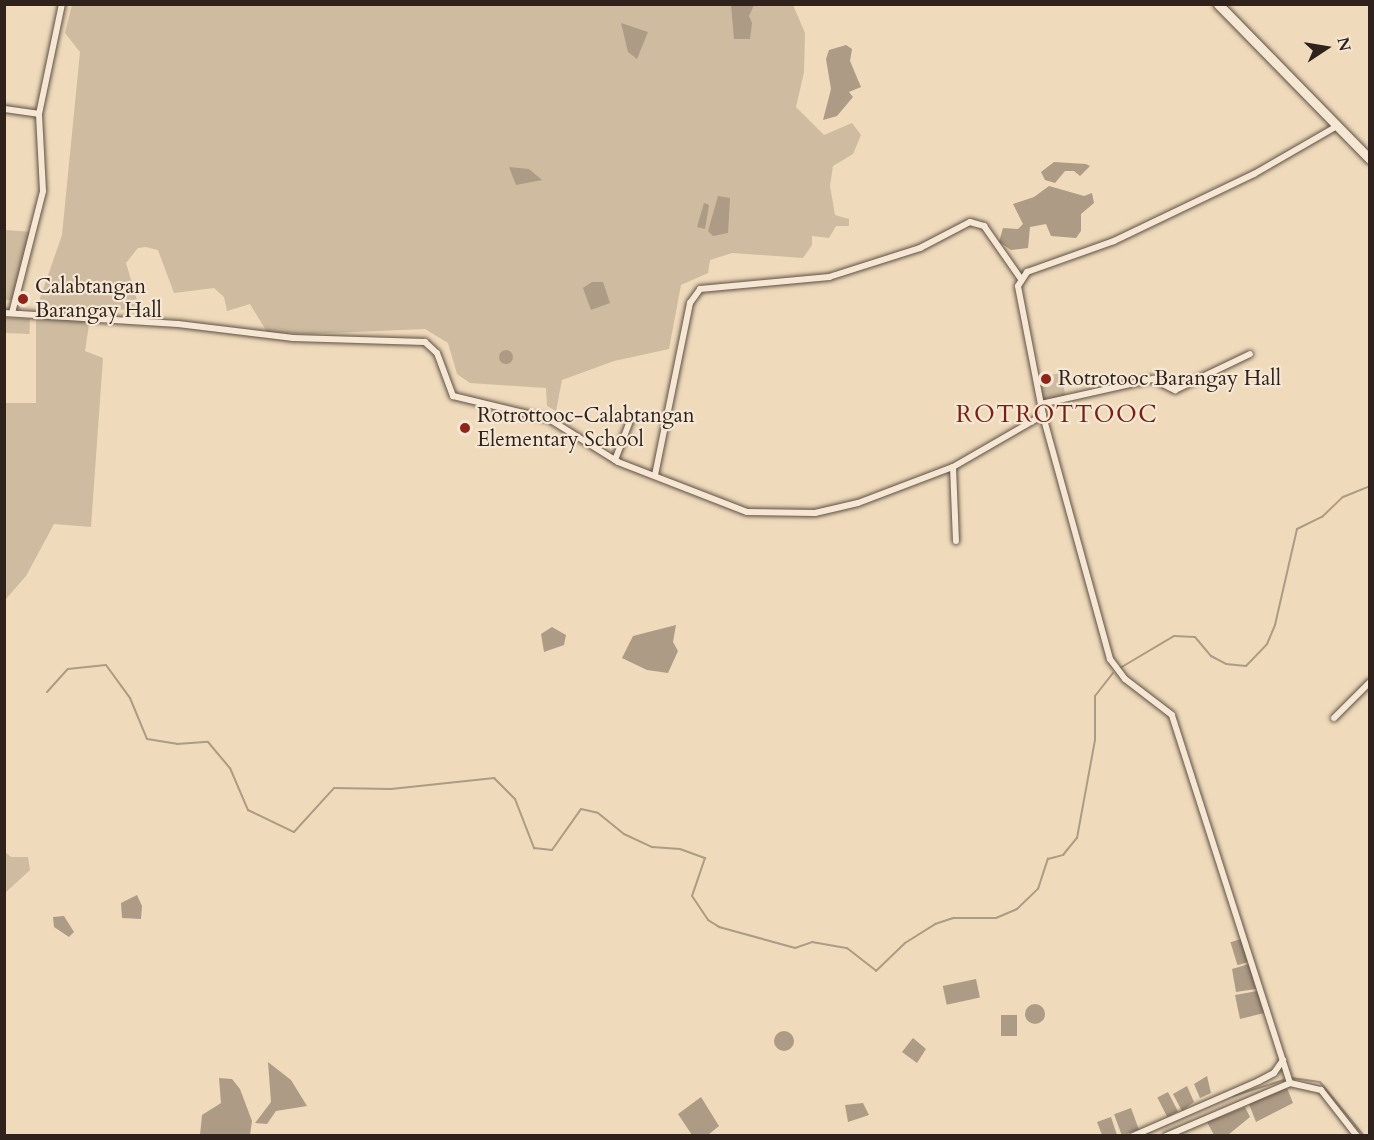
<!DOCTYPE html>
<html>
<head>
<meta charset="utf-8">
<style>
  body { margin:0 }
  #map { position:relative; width:1374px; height:1140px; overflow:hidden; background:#efdabb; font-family:Cardo,serif }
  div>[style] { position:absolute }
  .green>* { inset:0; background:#cebba0; transform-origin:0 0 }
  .water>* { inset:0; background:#ae9b85; transform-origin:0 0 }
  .round { border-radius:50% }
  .stream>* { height:2px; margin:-1px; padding:0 1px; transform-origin:1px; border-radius:1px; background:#ae9b85 }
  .roads { filter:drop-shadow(0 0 2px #5f5044) drop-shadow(0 0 2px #5f5044) }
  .street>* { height:6px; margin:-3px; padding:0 3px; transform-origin:3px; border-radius:3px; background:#f5e7d3 }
  .secondary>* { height:9px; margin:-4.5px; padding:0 4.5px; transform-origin:4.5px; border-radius:4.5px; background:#f5e7d3 }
  .dots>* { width:16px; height:16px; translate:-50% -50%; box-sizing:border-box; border:3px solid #f5e7d3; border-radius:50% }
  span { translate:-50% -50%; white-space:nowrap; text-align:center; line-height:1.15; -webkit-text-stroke:4.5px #f5e7d3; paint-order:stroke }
  .poi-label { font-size:21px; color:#2f221c }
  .left { translate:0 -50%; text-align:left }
  .quarter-label { font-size:24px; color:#7a1f14; letter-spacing:1.5px }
  .frame { position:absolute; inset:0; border:6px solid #2f221c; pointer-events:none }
  .north { position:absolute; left:1296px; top:18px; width:60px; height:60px; -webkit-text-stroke:4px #f5e7d3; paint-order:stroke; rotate:78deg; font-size:16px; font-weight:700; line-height:24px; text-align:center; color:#2f221c }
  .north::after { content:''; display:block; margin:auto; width:21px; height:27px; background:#2f221c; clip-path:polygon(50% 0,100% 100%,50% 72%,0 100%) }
</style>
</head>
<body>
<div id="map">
  <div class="green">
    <div style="clip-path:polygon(72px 5px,793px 5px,805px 33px,804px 72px,796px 107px,824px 135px,852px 123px,861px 135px,853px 154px,833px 166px,830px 186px,835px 215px,849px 219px,849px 226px,836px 226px,829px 238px,812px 236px,812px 245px,803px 258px,732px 253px,710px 260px,708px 273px,681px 285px,669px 349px,614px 361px,562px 380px,556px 411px,547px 406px,546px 388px,470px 383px,457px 374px,448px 343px,425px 329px,307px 334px,267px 332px,250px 304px,227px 311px,224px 297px,214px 288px,174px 293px,158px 250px,146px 247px,138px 248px,126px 263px,140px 310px,37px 307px,62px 235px,80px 52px,65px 33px)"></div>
    <div style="clip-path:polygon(5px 230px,33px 232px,15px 300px,5px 300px)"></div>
    <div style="clip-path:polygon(36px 315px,90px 318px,85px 351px,103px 358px,91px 527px,54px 524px,26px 576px,5px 600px,5px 403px,36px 403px)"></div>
    <div style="left:4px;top:318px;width:26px;height:15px;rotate:2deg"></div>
    <div style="left:1061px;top:373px;width:25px;height:25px;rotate:79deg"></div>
    <div style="clip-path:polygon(5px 852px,11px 857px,28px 857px,30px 870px,5px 893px)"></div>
  </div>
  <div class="water">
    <div style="clip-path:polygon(731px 5px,754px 5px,749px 16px,752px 23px,750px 39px,734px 39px)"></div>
    <div style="clip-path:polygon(621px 23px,648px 32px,637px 59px,628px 52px)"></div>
    <div style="clip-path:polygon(846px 45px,852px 49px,850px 61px,861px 87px,849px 92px,853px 97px,837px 116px,823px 120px,831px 89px,826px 59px,829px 50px)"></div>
    <div style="clip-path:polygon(1054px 162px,1086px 164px,1090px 166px,1080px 176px,1074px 171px,1065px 171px,1055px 183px,1045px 180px,1041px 172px)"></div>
    <div style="clip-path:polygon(509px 167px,529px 169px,542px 180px,516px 185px)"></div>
    <div style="clip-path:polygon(1049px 186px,1084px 196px,1092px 193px,1094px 203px,1081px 214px,1081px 231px,1076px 238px,1051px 236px,1046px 224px,1030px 227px,1028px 248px,1011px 250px,999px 242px,1003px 228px,1018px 229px,1023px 224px,1013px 204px,1034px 197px)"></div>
    <div style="clip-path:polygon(718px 196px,730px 198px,728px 233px,713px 236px,708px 231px)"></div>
    <div style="clip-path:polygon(704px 203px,709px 205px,705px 229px,697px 227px)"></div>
    <div style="clip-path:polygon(592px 282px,603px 282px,610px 303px,591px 310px,583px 288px)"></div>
    <div class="round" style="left:499px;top:350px;width:14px;height:14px"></div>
    <div style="clip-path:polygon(676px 625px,673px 642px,678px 651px,668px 673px,647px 670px,622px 658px,633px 636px)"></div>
    <div style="clip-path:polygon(552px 627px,566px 635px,564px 645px,544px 652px,541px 634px)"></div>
    <div style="clip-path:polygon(137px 895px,142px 906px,141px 919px,122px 918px,121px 903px)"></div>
    <div style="clip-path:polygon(64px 916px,74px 932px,69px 937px,54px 927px,53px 917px)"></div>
    <div style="left:1241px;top:939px;width:24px;height:11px;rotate:73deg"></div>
    <div style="clip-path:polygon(1249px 964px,1256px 989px,1236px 992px,1232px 969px)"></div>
    <div style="left:976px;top:979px;width:19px;height:34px;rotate:78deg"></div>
    <div style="clip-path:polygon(1257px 991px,1264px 1013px,1240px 1019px,1235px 995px)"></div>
    <div class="round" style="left:1025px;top:1004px;width:20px;height:20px"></div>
    <div style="left:1001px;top:1015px;width:16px;height:21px"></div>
    <div class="round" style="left:774px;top:1031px;width:20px;height:20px"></div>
    <div style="clip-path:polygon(913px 1038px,926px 1049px,917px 1063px,902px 1052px)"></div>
    <div style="clip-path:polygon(268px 1062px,291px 1080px,307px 1106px,276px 1111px,267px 1124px,255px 1123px,271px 1102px)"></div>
    <div style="clip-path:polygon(1207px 1076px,1211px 1093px,1200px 1098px,1194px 1084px)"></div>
    <div style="clip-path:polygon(219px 1078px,232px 1079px,240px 1089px,252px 1121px,250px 1135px,200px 1135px,202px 1115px,221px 1103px)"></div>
    <div style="clip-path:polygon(1187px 1086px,1194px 1102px,1182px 1111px,1173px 1094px)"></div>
    <div style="clip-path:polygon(1287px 1088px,1293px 1103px,1256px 1122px,1249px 1104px)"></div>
    <div style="left:1168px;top:1092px;width:22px;height:12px;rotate:63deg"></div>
    <div style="clip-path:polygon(701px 1097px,719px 1126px,708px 1135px,692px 1135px,678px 1114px)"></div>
    <div style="clip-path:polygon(863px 1103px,869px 1115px,848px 1122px,845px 1105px)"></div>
    <div style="clip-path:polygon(1245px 1107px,1250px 1117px,1228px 1135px,1214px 1135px,1207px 1122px)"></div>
    <div style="left:1131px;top:1108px;width:23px;height:18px;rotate:70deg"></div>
    <div style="clip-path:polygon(1111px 1117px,1117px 1135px,1102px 1135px,1097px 1122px)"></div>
  </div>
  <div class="stream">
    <div style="left:1120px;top:668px;width:63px;rotate:-30.7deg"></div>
    <div style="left:1174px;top:636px;width:21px;rotate:3deg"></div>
    <div style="left:1195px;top:637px;width:25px;rotate:50deg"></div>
    <div style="left:1211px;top:656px;width:17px;rotate:28deg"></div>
    <div style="left:1226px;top:664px;width:20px;rotate:6deg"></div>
    <div style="left:1246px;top:666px;width:30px;rotate:-46deg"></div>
    <div style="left:1267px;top:644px;width:21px;rotate:-67deg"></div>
    <div style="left:1275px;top:625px;width:98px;rotate:-77.1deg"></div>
    <div style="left:1297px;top:529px;width:28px;rotate:-26deg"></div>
    <div style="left:1322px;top:517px;width:29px;rotate:-44deg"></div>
    <div style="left:1343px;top:497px;width:29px;rotate:-22deg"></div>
    <div style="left:47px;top:692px;width:31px;rotate:-48deg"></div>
    <div style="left:68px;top:669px;width:38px;rotate:-6deg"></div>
    <div style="left:106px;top:665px;width:41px;rotate:54deg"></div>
    <div style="left:130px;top:698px;width:44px;rotate:67.5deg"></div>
    <div style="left:147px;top:739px;width:30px;rotate:9deg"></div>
    <div style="left:177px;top:744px;width:31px;rotate:-4deg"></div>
    <div style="left:208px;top:742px;width:34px;rotate:50deg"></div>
    <div style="left:230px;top:768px;width:46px;rotate:66.8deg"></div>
    <div style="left:248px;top:810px;width:51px;rotate:25.6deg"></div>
    <div style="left:294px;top:832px;width:59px;rotate:-47.7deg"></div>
    <div style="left:334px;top:788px;width:57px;rotate:1deg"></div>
    <div style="left:391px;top:789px;width:104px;rotate:-6.1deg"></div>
    <div style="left:494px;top:778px;width:30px;rotate:45deg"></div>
    <div style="left:515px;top:799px;width:53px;rotate:68.8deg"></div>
    <div style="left:534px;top:848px;width:18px;rotate:6deg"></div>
    <div style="left:552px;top:850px;width:50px;rotate:-54.7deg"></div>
    <div style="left:581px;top:809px;width:17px;rotate:13deg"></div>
    <div style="left:598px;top:813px;width:33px;rotate:39deg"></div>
    <div style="left:624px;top:834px;width:31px;rotate:25deg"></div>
    <div style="left:652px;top:847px;width:28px;rotate:4deg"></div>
    <div style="left:680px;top:849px;width:27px;rotate:20deg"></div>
    <div style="left:705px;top:858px;width:40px;rotate:108.9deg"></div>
    <div style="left:692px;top:896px;width:29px;rotate:56deg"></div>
    <div style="left:708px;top:920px;width:13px;rotate:32deg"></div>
    <div style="left:719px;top:927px;width:79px;rotate:15.4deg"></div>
    <div style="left:795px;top:948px;width:18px;rotate:-19deg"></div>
    <div style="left:812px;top:942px;width:36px;rotate:10deg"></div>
    <div style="left:847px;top:948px;width:37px;rotate:38deg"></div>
    <div style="left:876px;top:971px;width:40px;rotate:-44deg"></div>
    <div style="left:905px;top:943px;width:36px;rotate:-32deg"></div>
    <div style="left:935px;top:924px;width:20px;rotate:-18deg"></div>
    <div style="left:954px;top:918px;width:42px"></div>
    <div style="left:996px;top:918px;width:23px;rotate:-23deg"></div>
    <div style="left:1017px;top:909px;width:29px;rotate:-44deg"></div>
    <div style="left:1038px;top:889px;width:32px;rotate:-72deg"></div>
    <div style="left:1048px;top:859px;width:16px;rotate:-15deg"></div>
    <div style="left:1063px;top:855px;width:22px;rotate:-51deg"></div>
    <div style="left:1077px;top:838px;width:100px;rotate:-79.6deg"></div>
    <div style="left:1095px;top:740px;width:44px;rotate:-90deg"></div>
    <div style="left:1095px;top:696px;width:29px;rotate:-52deg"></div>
    <div style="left:1292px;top:1078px;width:28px;rotate:8deg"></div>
    <div style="left:1320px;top:1082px;width:70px;rotate:50.8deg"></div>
    <div style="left:1233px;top:1096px;width:53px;rotate:-17.4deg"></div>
  </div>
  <div class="roads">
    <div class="street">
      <div style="left:4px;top:109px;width:35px;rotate:8deg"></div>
      <div style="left:4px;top:313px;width:174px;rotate:3.6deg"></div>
      <div style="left:178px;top:324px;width:116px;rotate:6.9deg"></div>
      <div style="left:293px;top:338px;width:132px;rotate:1.7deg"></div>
      <div style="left:425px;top:342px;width:16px;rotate:43deg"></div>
      <div style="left:437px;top:353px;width:46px;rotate:69.6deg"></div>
      <div style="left:453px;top:396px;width:99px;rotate:13.5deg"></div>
      <div style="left:549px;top:419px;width:81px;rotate:31.9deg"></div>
      <div style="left:618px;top:462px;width:138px;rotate:21.2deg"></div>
      <div style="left:747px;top:512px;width:68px;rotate:0.8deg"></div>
      <div style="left:815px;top:513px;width:44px;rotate:-13.1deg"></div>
      <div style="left:858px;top:503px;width:102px;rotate:-20.8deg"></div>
      <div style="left:953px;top:467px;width:104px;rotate:-30deg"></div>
      <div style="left:12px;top:313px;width:126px;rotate:-75.7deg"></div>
      <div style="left:43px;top:191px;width:77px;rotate:-93deg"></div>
      <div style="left:39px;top:114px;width:112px;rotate:-78.2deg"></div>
      <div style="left:1041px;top:404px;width:115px;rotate:-12.6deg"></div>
      <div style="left:1153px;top:379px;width:25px;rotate:27deg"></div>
      <div style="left:1175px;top:390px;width:83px;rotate:-25.6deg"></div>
      <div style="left:615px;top:460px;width:42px;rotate:-69deg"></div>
      <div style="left:953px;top:467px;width:74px;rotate:87.7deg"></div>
      <div style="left:655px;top:475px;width:176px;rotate:-78.5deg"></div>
      <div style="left:690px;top:303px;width:17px;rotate:-54deg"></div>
      <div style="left:700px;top:289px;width:130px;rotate:-5.3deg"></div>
      <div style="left:829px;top:277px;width:96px;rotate:-17.7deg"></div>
      <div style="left:920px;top:248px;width:56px;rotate:-27.5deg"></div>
      <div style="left:970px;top:222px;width:15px;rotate:16deg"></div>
      <div style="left:984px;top:226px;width:65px;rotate:55.1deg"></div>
      <div style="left:1334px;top:718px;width:51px;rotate:-45deg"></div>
      <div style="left:1290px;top:1083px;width:386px;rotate:-107.8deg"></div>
      <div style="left:1172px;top:715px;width:59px;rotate:-142.5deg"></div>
      <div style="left:1125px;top:679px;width:25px;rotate:-127deg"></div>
      <div style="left:1110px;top:659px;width:253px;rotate:-105.4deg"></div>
      <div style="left:1043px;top:415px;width:131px;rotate:-101deg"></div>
      <div style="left:1018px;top:286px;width:17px;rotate:-57deg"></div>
      <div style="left:1027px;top:272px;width:92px;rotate:-19.6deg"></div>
      <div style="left:1114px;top:241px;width:155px;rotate:-25.6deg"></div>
      <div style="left:1254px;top:174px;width:96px;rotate:-30deg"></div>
      <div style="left:1133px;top:1136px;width:137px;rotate:-23.6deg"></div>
      <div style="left:1259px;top:1081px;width:17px;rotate:-28deg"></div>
      <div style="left:1274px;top:1073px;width:16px;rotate:-55deg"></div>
      <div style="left:1166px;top:1136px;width:135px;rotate:-23.1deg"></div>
      <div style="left:1290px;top:1083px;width:32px;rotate:13deg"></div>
      <div style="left:1321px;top:1090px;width:58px;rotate:52deg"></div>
    </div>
    <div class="secondary">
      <div style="left:1218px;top:4px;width:217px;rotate:45.6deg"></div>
    </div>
  </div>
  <div class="dots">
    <div style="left:23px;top:299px;background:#8f2418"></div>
    <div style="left:1046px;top:379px;background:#8f2418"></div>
    <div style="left:465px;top:428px;background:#8f2418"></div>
  </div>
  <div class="poi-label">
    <span class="left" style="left:35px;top:299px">Calabtangan<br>Barangay Hall</span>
    <span class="left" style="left:1058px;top:379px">Rotrotooc Barangay Hall</span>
    <span class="left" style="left:477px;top:428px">Rotrottooc-Calabtangan<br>Elementary School</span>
  </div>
  <div class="quarter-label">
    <span style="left:1057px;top:415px">ROTROTTOOC</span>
  </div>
  <div class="frame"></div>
  <div class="north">N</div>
</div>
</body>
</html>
